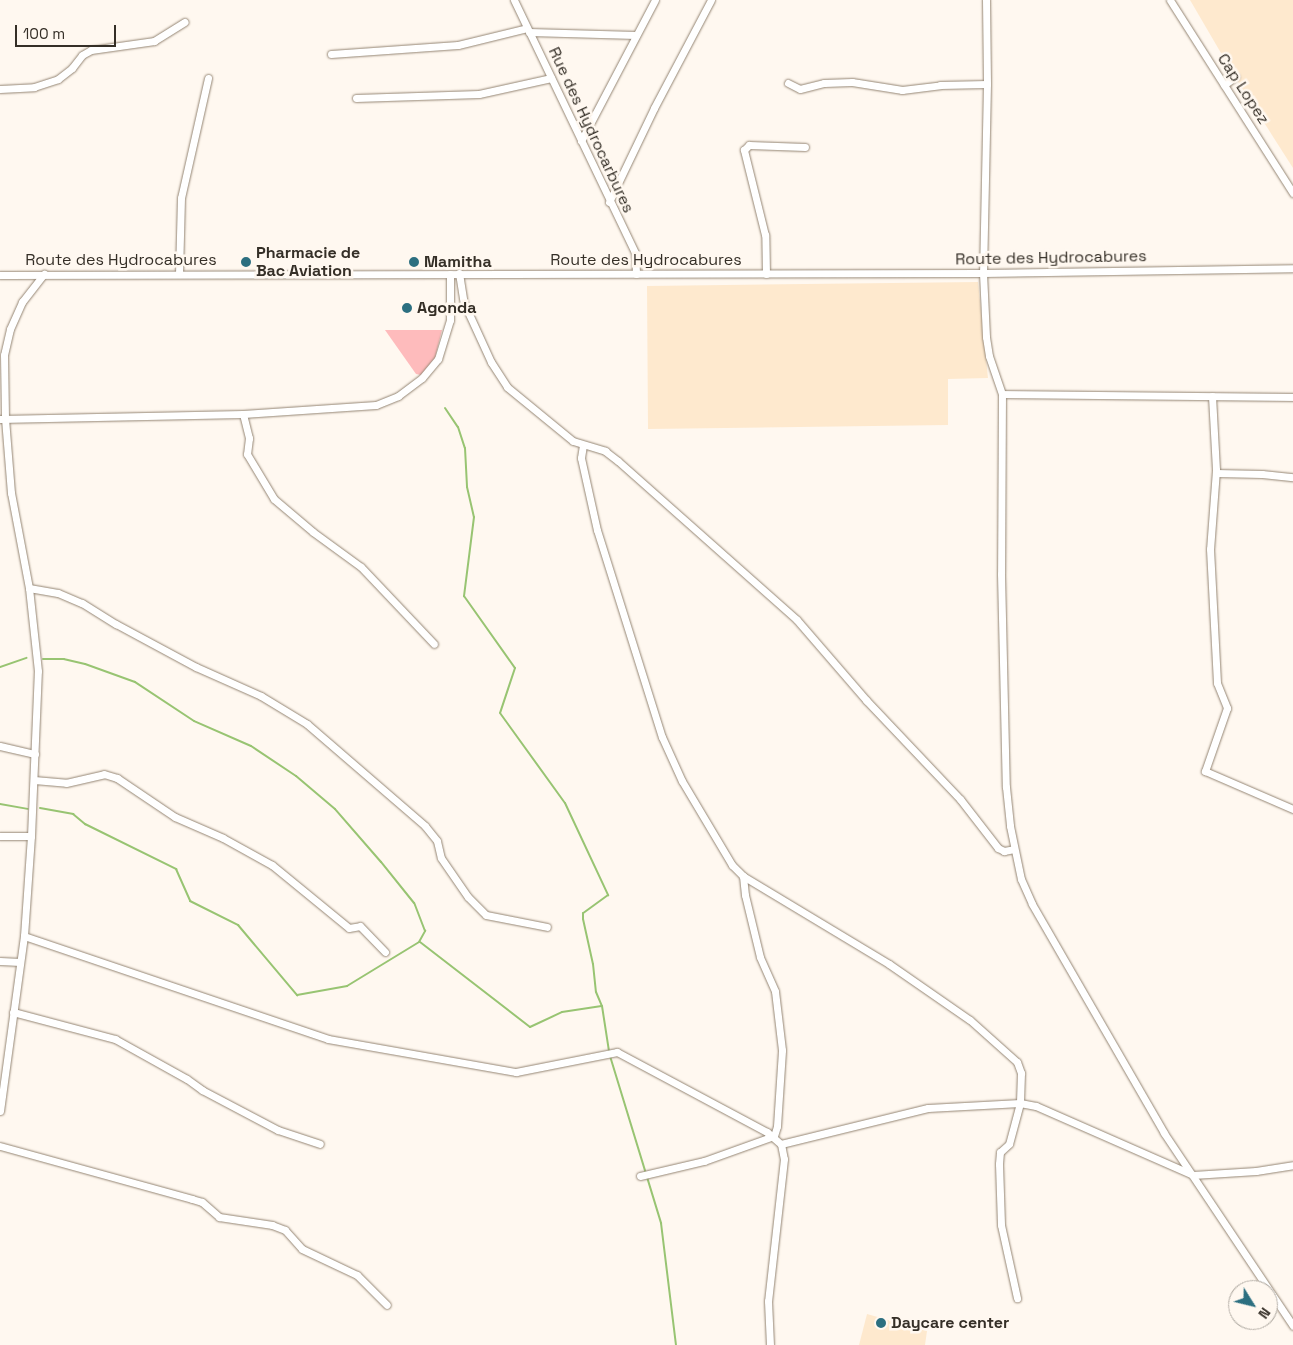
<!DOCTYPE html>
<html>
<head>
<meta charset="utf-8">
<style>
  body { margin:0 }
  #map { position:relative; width:1293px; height:1345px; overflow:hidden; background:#fff8f0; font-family:"Space Grotesk",sans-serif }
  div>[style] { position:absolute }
  .built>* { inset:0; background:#fee9ce }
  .green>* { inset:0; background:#febbbc }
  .stream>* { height:2px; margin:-1px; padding:0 1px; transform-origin:1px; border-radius:1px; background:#98c472 }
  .roads { filter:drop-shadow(0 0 1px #948573) drop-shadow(0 0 1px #948573) }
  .minor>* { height:7px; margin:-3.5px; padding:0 3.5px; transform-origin:3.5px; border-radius:3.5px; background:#fff }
  .dots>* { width:14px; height:14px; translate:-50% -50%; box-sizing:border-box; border:2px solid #fff8f0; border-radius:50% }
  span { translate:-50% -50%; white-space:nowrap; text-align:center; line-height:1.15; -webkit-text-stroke:5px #fff8f0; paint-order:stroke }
  .street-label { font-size:16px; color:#352f27 }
  .poi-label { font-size:16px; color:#352f27; font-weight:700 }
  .left { translate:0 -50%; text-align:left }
  .north { position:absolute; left:1228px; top:1280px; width:50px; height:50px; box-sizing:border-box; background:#fff8f0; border:1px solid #aea8a0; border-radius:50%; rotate:126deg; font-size:14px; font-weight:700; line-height:20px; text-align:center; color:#352f27 }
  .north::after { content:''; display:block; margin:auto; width:18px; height:22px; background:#2c6f80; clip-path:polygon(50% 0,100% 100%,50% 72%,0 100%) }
  .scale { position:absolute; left:15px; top:25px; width:101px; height:22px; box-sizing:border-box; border:2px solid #352f27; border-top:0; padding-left:6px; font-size:15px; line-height:18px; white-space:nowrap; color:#352f27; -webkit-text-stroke:4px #fff8f0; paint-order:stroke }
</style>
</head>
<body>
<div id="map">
  <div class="built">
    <div style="clip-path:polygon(1190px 0,1293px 0,1293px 168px,1235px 77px)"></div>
    <div style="clip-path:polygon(978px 282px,988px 378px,948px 379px,948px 425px,648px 429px,647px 286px)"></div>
    <div style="clip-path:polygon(867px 1314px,927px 1331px,925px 1345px,859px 1345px)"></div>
  </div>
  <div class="green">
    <div style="clip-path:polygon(385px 330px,442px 330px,435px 358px,421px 375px,416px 374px)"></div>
  </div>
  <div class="stream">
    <div style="left:445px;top:408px;width:23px;rotate:56deg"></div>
    <div style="left:458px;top:427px;width:22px;rotate:72deg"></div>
    <div style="left:465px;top:448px;width:39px;rotate:87deg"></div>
    <div style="left:467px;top:487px;width:31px;rotate:77deg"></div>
    <div style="left:474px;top:517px;width:80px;rotate:97.2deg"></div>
    <div style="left:464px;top:596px;width:88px;rotate:54.7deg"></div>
    <div style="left:515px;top:668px;width:47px;rotate:108.4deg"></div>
    <div style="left:500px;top:713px;width:111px;rotate:54.2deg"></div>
    <div style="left:565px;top:803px;width:102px;rotate:64.9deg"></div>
    <div style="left:608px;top:895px;width:31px;rotate:144deg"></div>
    <div style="left:583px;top:913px;width:6px;rotate:90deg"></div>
    <div style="left:583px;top:919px;width:46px;rotate:77.5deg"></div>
    <div style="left:593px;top:964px;width:28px;rotate:84deg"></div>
    <div style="left:596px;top:992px;width:15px;rotate:67deg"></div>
    <div style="left:0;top:667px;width:28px;rotate:-19deg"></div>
    <div style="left:0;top:804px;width:28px;rotate:10deg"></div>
    <div style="left:40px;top:808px;width:34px;rotate:10deg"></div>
    <div style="left:73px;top:814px;width:16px;rotate:40deg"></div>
    <div style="left:85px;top:824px;width:102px;rotate:26.3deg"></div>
    <div style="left:176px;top:869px;width:35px;rotate:66deg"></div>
    <div style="left:190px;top:901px;width:54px;rotate:26.6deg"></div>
    <div style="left:238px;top:925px;width:92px;rotate:49.9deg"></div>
    <div style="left:297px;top:995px;width:51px;rotate:-10.2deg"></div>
    <div style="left:347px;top:986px;width:84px;rotate:-31.4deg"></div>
    <div style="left:419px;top:942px;width:13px;rotate:-61deg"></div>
    <div style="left:425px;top:931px;width:30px;rotate:-111deg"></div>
    <div style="left:414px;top:903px;width:53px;rotate:-128.8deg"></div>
    <div style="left:381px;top:862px;width:70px;rotate:-131deg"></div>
    <div style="left:335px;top:809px;width:51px;rotate:-139.8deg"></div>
    <div style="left:296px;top:776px;width:54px;rotate:-146.3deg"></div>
    <div style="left:251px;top:746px;width:62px;rotate:-156.3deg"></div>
    <div style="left:194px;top:721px;width:71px;rotate:-146.5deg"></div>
    <div style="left:135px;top:682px;width:53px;rotate:-160.2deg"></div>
    <div style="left:85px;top:664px;width:22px;rotate:-167deg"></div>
    <div style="left:64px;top:659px;width:21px;rotate:180deg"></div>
    <div style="left:420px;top:942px;width:139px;rotate:37.7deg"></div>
    <div style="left:530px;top:1027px;width:35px;rotate:-25deg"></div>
    <div style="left:562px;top:1012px;width:40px;rotate:-8.5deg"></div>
    <div style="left:602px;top:1006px;width:46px;rotate:81.2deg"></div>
    <div style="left:610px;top:1056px;width:175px;rotate:73deg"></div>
    <div style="left:661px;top:1223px;width:123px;rotate:83deg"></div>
  </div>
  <div class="roads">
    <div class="minor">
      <div style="left:514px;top:0;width:280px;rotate:64.4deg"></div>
      <div style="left:635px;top:253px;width:21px;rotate:87deg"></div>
      <div style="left:986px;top:0;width:84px;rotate:89.3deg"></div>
      <div style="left:987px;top:84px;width:189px;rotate:91.2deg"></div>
      <div style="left:983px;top:273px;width:64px;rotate:87.3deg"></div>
      <div style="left:986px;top:337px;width:19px;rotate:81deg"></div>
      <div style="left:989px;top:356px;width:40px;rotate:71.1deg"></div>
      <div style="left:1002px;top:394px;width:180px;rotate:90.3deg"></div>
      <div style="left:1001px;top:574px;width:213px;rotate:88.7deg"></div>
      <div style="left:1006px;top:787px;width:39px;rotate:84deg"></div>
      <div style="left:1010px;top:826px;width:54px;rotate:78.3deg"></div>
      <div style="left:1021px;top:879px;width:27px;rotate:66deg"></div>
      <div style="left:1032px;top:904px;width:264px;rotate:60deg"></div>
      <div style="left:1164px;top:1133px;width:232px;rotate:56.2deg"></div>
      <div style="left:1170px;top:0;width:229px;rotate:57.5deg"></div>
      <div style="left:529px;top:32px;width:107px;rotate:1.6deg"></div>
      <div style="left:331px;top:54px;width:127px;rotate:-4.1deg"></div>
      <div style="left:458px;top:45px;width:71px;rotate:-13.8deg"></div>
      <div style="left:788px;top:83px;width:13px;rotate:27deg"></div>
      <div style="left:800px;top:89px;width:25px;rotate:-14deg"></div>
      <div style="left:824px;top:83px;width:28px;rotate:-2deg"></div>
      <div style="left:852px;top:82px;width:51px;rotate:9.1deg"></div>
      <div style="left:902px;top:90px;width:38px;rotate:-7deg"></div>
      <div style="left:940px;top:85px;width:47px;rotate:-1.2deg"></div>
      <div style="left:1224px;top:85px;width:14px;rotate:-36deg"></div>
      <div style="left:0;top:89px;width:34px;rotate:-3deg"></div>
      <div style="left:34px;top:87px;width:25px;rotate:-18deg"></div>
      <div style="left:58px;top:79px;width:18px;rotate:-38deg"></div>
      <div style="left:72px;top:68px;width:16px;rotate:-52deg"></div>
      <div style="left:82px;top:55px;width:10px;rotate:-29deg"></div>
      <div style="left:91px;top:50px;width:64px;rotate:-8.1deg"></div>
      <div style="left:154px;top:41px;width:36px;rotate:-32deg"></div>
      <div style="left:356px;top:98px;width:123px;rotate:-1.9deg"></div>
      <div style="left:479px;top:94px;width:74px;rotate:-12.5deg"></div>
      <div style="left:581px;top:141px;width:159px;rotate:-62.3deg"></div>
      <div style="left:609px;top:202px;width:104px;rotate:-64.4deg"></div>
      <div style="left:654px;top:108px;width:122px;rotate:-62.2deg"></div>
      <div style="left:459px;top:273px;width:30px;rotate:81deg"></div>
      <div style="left:464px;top:303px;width:65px;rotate:65.4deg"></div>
      <div style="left:491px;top:362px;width:30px;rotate:57deg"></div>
      <div style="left:507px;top:387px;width:85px;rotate:39.3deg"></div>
      <div style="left:573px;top:441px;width:34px;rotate:17deg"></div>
      <div style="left:605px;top:451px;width:16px;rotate:38deg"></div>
      <div style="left:618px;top:461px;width:239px;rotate:41.6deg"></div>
      <div style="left:797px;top:620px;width:106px;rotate:49.2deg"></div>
      <div style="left:866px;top:700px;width:137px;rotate:46.5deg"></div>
      <div style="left:960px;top:799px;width:62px;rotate:52.2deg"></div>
      <div style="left:998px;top:848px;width:7px;rotate:27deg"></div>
      <div style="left:1004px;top:851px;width:10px;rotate:-11deg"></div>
      <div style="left:179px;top:274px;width:76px;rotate:-88.5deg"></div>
      <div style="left:181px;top:198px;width:123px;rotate:-77.3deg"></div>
      <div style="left:766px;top:274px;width:39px;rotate:-91deg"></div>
      <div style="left:765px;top:235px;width:88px;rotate:-103.9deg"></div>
      <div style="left:744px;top:150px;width:7px;rotate:-45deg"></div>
      <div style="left:749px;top:145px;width:56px;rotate:2deg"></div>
      <div style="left:0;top:275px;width:983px;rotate:-0.12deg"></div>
      <div style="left:983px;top:273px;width:310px;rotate:-0.9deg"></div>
      <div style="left:1002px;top:394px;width:291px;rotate:0.6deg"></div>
      <div style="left:1212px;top:396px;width:74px;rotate:86.9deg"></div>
      <div style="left:1216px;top:470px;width:79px;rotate:94.3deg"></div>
      <div style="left:1210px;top:549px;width:134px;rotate:87deg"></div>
      <div style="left:1217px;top:683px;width:27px;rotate:68deg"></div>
      <div style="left:1227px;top:708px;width:67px;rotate:109.2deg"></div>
      <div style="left:1205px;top:771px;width:96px;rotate:23.4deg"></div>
      <div style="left:243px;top:414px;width:25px;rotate:76deg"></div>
      <div style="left:249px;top:438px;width:16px;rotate:97deg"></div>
      <div style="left:247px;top:454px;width:52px;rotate:59deg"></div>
      <div style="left:274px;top:499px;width:51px;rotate:40.2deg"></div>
      <div style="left:313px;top:532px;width:59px;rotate:36.1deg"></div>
      <div style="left:361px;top:567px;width:106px;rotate:46.5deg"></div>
      <div style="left:0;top:419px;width:243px;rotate:-1.2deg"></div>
      <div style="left:243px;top:414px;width:133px;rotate:-3.9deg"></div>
      <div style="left:376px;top:405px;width:24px;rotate:-22deg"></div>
      <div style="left:398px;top:396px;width:30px;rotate:-37deg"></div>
      <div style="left:422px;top:378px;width:25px;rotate:-50deg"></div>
      <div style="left:438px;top:359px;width:41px;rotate:-72.9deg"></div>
      <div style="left:450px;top:320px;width:46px;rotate:-90deg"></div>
      <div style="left:583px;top:445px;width:13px;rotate:99deg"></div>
      <div style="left:581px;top:458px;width:74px;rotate:77.5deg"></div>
      <div style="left:597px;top:530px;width:217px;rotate:72.6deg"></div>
      <div style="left:662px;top:737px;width:48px;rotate:65.6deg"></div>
      <div style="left:682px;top:781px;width:98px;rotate:59.2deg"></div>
      <div style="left:732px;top:865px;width:16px;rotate:45deg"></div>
      <div style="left:743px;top:876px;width:170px;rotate:31.1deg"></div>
      <div style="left:889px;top:964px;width:98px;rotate:34.7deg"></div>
      <div style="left:970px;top:1020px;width:63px;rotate:41.8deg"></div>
      <div style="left:1017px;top:1062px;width:12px;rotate:70deg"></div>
      <div style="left:1021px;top:1073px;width:30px;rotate:92deg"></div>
      <div style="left:1020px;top:1103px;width:42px;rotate:105deg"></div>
      <div style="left:1009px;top:1144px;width:12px;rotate:138deg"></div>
      <div style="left:1000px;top:1152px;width:12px;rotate:95deg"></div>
      <div style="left:999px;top:1164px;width:61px;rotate:88.1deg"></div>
      <div style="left:1001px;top:1225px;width:75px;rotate:77.6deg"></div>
      <div style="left:1216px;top:473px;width:46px;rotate:1.2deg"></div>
      <div style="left:1262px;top:474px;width:31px;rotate:6deg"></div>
      <div style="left:29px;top:588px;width:29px;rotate:10deg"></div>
      <div style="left:58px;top:593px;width:26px;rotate:23deg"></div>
      <div style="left:82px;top:603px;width:40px;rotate:32deg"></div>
      <div style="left:116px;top:624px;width:91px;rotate:28.3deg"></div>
      <div style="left:196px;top:667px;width:71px;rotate:24deg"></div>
      <div style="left:261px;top:696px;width:54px;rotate:31.3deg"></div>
      <div style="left:307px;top:724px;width:156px;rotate:40.8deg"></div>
      <div style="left:425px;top:826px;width:19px;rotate:51deg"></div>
      <div style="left:437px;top:841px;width:17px;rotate:77deg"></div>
      <div style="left:441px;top:858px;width:47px;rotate:55.3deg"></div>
      <div style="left:468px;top:897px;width:25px;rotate:45deg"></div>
      <div style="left:486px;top:915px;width:62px;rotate:11.1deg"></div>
      <div style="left:0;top:746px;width:36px;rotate:13deg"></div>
      <div style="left:34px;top:780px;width:32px;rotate:5deg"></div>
      <div style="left:66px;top:783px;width:39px;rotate:-13deg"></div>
      <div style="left:104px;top:774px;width:14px;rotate:17deg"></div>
      <div style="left:117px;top:778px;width:70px;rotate:33.9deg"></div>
      <div style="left:175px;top:817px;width:52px;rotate:23.6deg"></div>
      <div style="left:223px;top:838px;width:56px;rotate:28.9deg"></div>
      <div style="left:272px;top:865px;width:99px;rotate:39.3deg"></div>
      <div style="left:349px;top:928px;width:11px;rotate:-10deg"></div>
      <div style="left:360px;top:926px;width:36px;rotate:46deg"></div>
      <div style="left:0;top:836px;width:31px"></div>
      <div style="left:24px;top:936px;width:321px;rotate:18.7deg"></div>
      <div style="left:328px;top:1039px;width:191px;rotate:10deg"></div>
      <div style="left:516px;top:1072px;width:103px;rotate:-11.2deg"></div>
      <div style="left:617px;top:1052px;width:170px;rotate:28.1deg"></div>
      <div style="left:767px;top:1132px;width:18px;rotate:41deg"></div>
      <div style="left:781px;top:1144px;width:15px;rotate:79deg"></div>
      <div style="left:784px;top:1159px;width:143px;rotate:96.4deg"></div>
      <div style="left:768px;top:1301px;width:44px;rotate:87.4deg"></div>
      <div style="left:0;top:961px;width:20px;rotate:3deg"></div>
      <div style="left:13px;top:1012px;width:106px;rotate:14.8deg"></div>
      <div style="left:115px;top:1039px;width:82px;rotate:29.1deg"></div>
      <div style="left:187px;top:1079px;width:19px;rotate:36deg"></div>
      <div style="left:202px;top:1090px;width:86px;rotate:27.8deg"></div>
      <div style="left:278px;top:1130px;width:44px;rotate:18.4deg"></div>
      <div style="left:0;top:1111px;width:177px;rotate:-82.2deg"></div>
      <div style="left:24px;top:936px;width:100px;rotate:-86deg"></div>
      <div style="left:31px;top:836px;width:165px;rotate:-87.6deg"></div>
      <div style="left:38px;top:671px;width:83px;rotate:-96.2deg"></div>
      <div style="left:29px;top:588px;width:97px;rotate:-100.7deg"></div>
      <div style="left:11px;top:493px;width:75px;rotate:-94.6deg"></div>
      <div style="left:5px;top:418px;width:63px;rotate:-90.9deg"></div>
      <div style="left:4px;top:355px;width:27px;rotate:-77deg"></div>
      <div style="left:10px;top:329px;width:30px;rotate:-66deg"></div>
      <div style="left:22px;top:302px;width:36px;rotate:-52deg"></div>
      <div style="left:781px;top:1144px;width:151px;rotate:-13.8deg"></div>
      <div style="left:928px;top:1108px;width:92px;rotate:-3.1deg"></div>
      <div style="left:1020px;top:1103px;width:16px;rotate:11deg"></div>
      <div style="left:1036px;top:1106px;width:171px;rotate:23.7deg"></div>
      <div style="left:1193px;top:1175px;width:63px;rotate:-3.6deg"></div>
      <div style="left:1256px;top:1171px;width:37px;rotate:-9deg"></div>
      <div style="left:0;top:1146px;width:199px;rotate:15.4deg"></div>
      <div style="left:192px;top:1199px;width:10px;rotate:17deg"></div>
      <div style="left:202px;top:1202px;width:23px;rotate:41deg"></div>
      <div style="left:219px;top:1217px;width:54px;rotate:8.6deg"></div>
      <div style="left:272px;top:1225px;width:14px;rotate:21deg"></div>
      <div style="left:285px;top:1230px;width:25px;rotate:48deg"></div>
      <div style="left:302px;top:1249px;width:61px;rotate:25.3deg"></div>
      <div style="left:357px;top:1275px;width:42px;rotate:45deg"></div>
      <div style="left:640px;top:1176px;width:66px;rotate:-13.2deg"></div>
      <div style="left:704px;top:1161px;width:74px;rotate:-19.7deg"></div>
      <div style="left:774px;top:1136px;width:10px;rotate:-73deg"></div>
      <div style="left:777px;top:1126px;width:76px;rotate:-86.2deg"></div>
      <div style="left:782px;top:1050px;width:59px;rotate:-96.8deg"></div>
      <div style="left:775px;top:991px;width:37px;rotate:-114deg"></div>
      <div style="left:760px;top:957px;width:64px;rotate:-103.6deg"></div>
      <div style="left:745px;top:895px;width:19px;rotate:-96deg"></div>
    </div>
  </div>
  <div class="dots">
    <div style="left:246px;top:262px;background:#2c6f80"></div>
    <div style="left:414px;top:262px;background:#2c6f80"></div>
    <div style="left:407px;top:308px;background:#2c6f80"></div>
    <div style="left:881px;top:1323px;background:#2c6f80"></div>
  </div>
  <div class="street-label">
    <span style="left:1243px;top:89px;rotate:57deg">Cap Lopez</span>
    <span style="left:591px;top:130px;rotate:65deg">Rue des Hydrocarbures</span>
    <span style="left:1051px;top:258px;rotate:-1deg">Route des Hydrocabures</span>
    <span style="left:121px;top:260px">Route des Hydrocabures</span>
    <span style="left:646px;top:260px">Route des Hydrocabures</span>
  </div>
  <div class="poi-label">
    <span class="left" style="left:256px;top:262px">Pharmacie de<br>Bac Aviation</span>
    <span class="left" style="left:424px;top:262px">Mamitha</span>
    <span class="left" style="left:417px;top:308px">Agonda</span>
    <span class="left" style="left:891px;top:1323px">Daycare center</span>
  </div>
  <div class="north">N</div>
  <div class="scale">100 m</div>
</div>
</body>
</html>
